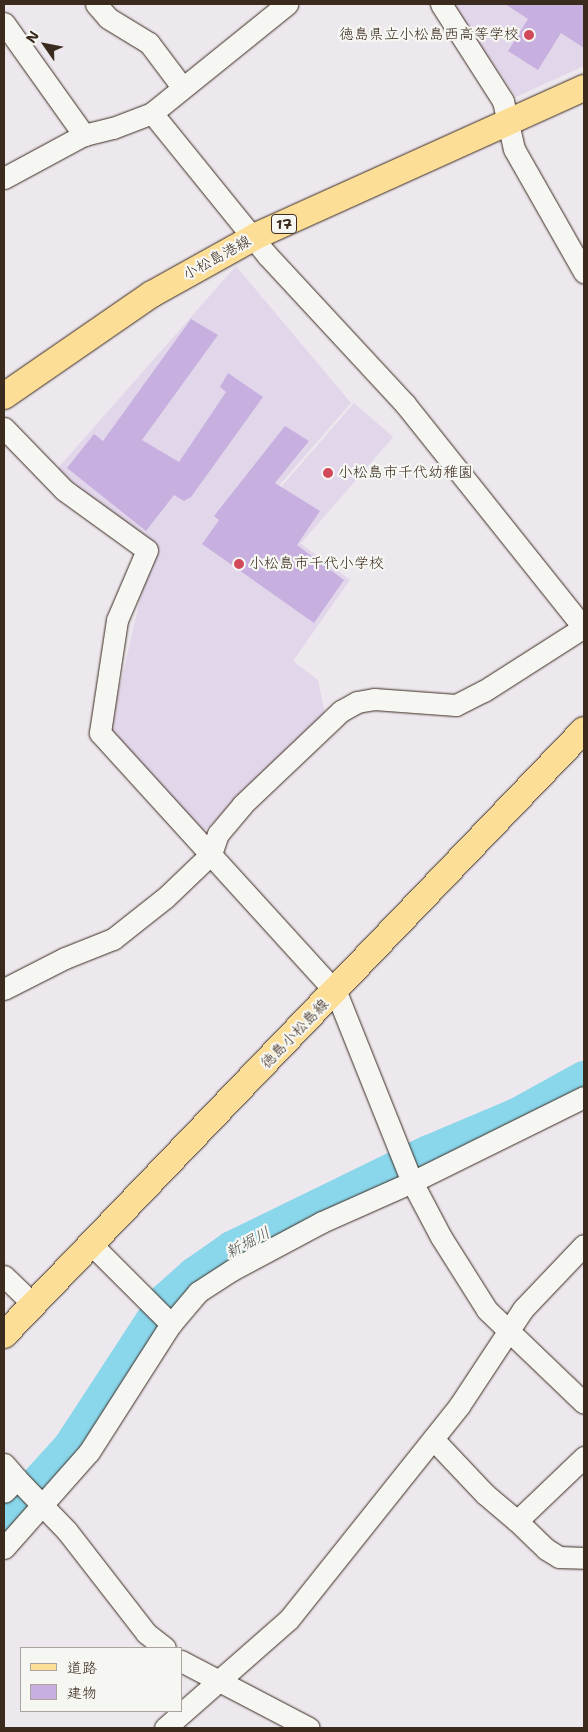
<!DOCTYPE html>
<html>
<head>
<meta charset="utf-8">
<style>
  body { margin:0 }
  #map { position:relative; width:588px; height:1732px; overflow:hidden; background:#ede8ee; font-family:"Shantell Sans","Klee One",sans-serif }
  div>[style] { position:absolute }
  .built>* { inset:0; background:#e2d7ea; transform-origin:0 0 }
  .river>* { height:36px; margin:-18px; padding:0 18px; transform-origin:18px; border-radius:18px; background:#8ad6eb }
  .building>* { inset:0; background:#c7b0df }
  .roads { filter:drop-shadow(0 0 1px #3b2a1e) drop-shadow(0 0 1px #3b2a1e) }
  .minor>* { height:21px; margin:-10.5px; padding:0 10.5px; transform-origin:10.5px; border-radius:10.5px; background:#f6f6f2 }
  .major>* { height:26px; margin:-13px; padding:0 13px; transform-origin:13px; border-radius:13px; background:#fdde96 }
  .dots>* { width:14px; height:14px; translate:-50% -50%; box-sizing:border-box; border:2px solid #f6f6f2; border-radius:50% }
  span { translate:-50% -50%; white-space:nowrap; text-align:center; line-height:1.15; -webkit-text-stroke:4.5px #f6f6f2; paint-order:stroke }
  .shield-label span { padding:1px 4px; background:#f6f6f2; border:1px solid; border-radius:4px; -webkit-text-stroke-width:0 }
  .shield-label { font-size:14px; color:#3b2a1e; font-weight:700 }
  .poi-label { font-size:15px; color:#3b2a1e }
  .right { translate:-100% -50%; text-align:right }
  .left { translate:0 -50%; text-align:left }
  .street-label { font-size:15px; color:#3b2a1e }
  .water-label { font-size:16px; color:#4f5551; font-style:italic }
  .frame { position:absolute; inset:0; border:5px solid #3b2a1e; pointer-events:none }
  .legend { position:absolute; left:20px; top:1647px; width:162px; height:65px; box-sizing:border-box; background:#f6f6f2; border:1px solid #aba49d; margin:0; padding:6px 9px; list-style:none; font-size:15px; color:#3b2a1e }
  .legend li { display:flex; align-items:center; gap:10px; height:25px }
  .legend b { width:25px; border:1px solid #aba49d }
  .north { position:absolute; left:20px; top:20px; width:50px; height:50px; -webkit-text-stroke:4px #f6f6f2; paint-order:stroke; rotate:303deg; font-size:14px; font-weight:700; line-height:20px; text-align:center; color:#3b2a1e }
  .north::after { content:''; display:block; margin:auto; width:18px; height:22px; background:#3b2a1e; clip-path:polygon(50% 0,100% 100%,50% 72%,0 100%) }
</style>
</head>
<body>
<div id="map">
  <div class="built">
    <div style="clip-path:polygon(452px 4px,584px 4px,584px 66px,516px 97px)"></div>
    <div style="clip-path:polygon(236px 266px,351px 403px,257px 511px,350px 580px,293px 661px,318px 680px,325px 714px,203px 832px,109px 733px,152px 548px,57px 469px)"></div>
    <div style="left:354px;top:403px;width:52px;height:141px;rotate:41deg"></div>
  </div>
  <div class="river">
    <div style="left:4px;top:1521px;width:100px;rotate:-47.8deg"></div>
    <div style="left:71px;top:1447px;width:176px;rotate:-56.9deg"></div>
    <div style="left:167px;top:1300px;width:38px;rotate:-42deg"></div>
    <div style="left:195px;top:1275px;width:45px;rotate:-35.1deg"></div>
    <div style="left:232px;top:1249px;width:219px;rotate:-26deg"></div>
    <div style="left:429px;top:1153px;width:95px;rotate:-22.8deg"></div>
    <div style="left:517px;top:1116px;width:77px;rotate:-28.9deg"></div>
  </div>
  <div class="building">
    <div style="clip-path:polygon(505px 4px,584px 4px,584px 48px,561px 33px,538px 70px,508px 51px,528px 19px)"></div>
    <div style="clip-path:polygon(191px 319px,218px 335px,142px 440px,179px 462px,226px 392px,220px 387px,228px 373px,263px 397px,191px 497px,184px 501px,174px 495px,146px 531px,67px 468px,94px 434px,103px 441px)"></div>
    <div style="clip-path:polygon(285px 426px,309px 441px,275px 483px,320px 511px,297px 545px,344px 580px,314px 623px,202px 544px,219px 520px,214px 516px)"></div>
  </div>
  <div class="roads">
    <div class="minor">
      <div style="left:96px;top:4px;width:18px;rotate:49deg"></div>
      <div style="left:108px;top:18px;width:48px;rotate:31.4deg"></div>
      <div style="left:149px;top:43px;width:55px;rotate:53.1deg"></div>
      <div style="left:441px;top:4px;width:115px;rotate:57.4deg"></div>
      <div style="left:503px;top:101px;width:49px;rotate:77.1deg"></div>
      <div style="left:514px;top:149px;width:142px;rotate:60.4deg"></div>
      <div style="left:4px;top:23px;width:138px;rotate:54.5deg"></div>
      <div style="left:152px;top:113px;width:184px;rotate:51deg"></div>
      <div style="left:268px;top:256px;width:202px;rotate:47.2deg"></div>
      <div style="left:405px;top:404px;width:287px;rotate:51.4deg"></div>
      <div style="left:4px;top:178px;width:91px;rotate:-28.3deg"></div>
      <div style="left:84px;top:135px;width:30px;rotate:-14deg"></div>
      <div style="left:113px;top:128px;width:42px;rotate:-21deg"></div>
      <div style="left:152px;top:113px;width:174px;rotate:-38.9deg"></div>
      <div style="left:4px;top:428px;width:86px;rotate:45.9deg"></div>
      <div style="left:64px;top:490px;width:102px;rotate:35.9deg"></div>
      <div style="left:147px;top:550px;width:76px;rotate:113.2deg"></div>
      <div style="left:117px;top:620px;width:114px;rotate:98.6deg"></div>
      <div style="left:100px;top:733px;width:350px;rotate:47.7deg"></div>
      <div style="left:336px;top:992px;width:205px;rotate:68.2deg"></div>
      <div style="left:412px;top:1182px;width:62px;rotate:62.2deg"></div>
      <div style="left:441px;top:1237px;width:86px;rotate:57.8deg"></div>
      <div style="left:487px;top:1310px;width:134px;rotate:43.8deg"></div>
      <div style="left:4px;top:989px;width:68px;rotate:-26.9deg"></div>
      <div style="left:65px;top:958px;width:52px;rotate:-21.6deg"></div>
      <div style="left:113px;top:939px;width:66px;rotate:-38.3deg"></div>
      <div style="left:165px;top:898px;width:64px;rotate:-43.7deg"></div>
      <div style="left:211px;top:854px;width:21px;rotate:-71deg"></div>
      <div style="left:218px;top:834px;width:38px;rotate:-50deg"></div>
      <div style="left:242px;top:805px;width:137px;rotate:-43.5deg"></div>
      <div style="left:341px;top:711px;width:18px;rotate:-29deg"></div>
      <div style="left:357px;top:702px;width:17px;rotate:-10deg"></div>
      <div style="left:374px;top:699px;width:82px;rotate:4.2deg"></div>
      <div style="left:456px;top:705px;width:31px;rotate:-27deg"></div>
      <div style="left:484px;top:691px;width:119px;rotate:-32.6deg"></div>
      <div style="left:92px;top:1245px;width:112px;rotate:45deg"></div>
      <div style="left:4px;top:1276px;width:42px;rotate:44deg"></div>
      <div style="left:433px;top:1439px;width:76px;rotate:46.6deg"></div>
      <div style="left:485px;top:1494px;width:42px;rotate:40.2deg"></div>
      <div style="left:517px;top:1521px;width:93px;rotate:-43.7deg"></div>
      <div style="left:4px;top:1464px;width:20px;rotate:49deg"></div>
      <div style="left:17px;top:1479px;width:18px;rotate:135deg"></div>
      <div style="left:17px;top:1479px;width:72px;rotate:46.1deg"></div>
      <div style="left:67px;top:1531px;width:129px;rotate:52.2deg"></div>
      <div style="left:146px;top:1633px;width:24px;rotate:38deg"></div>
      <div style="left:517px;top:1521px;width:40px;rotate:44deg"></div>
      <div style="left:546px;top:1549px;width:15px;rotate:32deg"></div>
      <div style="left:559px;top:1557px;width:25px;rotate:2deg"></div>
      <div style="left:4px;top:1548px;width:128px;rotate:-48.5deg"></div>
      <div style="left:89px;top:1452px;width:152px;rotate:-57.4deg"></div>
      <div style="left:171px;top:1324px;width:42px;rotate:-49.8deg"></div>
      <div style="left:198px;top:1292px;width:40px;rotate:-32.9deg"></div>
      <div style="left:232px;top:1270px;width:102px;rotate:-28.1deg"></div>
      <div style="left:322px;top:1222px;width:98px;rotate:-24deg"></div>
      <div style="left:412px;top:1182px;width:192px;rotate:-26.3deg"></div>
      <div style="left:181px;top:1661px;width:144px;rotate:27.6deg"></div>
      <div style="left:165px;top:1728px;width:165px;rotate:-41.3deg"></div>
      <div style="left:289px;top:1619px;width:273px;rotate:-51.4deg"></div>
      <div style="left:459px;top:1406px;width:116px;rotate:-56.6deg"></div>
      <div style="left:523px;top:1309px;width:88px;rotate:-46.4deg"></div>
    </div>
    <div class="major">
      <div style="left:4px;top:396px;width:180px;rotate:-34.6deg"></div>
      <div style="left:152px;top:294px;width:119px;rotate:-29.1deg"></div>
      <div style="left:256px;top:236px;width:360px;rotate:-24.3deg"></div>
      <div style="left:4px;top:1335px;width:838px;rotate:-46.21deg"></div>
    </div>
  </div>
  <div class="dots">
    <div style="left:529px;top:35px;background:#d1495b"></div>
    <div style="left:328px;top:473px;background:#d1495b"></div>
    <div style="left:239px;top:564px;background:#d1495b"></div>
  </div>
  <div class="shield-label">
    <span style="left:284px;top:224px">17</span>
  </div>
  <div class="poi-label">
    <span class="right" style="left:519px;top:35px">徳島県立小松島西高等学校</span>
    <span class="left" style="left:338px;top:473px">小松島市千代幼稚園</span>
    <span class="left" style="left:249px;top:564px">小松島市千代小学校</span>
  </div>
  <div class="street-label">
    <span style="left:217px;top:258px;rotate:-29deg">小松島港線</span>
    <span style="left:295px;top:1034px;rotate:-46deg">徳島小松島線</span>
  </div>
  <div class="water-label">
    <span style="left:248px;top:1243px;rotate:-28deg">新堀川</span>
  </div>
  <div class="frame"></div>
  <ul class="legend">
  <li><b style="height:6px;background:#fdde96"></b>道路</li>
  <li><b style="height:14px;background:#c7b0df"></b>建物</li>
  </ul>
  <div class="north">N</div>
</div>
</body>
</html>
